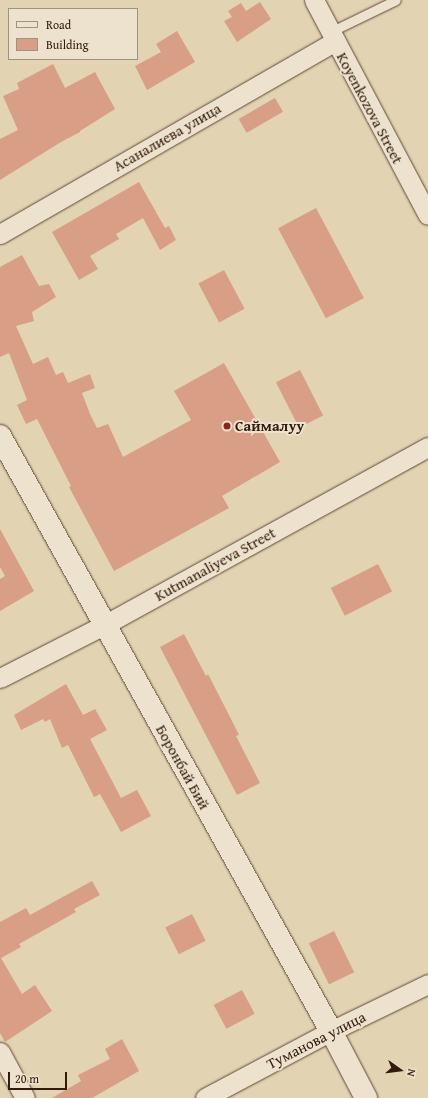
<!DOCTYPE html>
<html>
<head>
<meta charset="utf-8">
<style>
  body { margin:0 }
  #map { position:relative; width:428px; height:1098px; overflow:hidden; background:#e2d3b3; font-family:"Gentium Book Plus",serif }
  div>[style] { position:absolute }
  .building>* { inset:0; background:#d99e86; transform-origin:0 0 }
  .roads { filter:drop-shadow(0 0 1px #604835) drop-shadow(0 0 1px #604835) }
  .service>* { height:9px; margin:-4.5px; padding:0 4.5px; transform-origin:4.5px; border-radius:4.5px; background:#ece2ce }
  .minor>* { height:19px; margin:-9.5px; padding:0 9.5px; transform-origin:9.5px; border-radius:9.5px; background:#ece2ce }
  .tertiary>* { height:22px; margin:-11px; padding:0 11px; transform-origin:11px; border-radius:11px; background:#ece2ce }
  .dots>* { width:11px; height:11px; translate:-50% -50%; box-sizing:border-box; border:2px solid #ece2ce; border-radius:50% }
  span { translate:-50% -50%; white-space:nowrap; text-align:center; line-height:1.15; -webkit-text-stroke:4px #ece2ce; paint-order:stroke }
  .street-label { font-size:15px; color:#341a0b }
  .poi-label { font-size:15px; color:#341a0b; font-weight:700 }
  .left { translate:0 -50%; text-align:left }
  .legend { position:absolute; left:8px; top:8px; width:130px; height:52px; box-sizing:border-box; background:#ece2ce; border:1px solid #a29280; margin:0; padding:5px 7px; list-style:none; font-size:12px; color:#341a0b }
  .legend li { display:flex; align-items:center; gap:8px; height:20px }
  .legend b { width:20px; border:1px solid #a29280 }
  .north { position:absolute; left:380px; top:1050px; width:40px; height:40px; -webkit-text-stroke:3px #ece2ce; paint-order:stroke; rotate:104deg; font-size:11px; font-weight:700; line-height:16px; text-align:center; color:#341a0b }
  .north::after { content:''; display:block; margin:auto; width:14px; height:18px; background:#341a0b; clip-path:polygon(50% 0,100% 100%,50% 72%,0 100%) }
  .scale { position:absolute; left:8px; top:1072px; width:59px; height:18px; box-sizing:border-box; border:2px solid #341a0b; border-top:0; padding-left:5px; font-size:12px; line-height:14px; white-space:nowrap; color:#341a0b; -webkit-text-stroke:3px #ece2ce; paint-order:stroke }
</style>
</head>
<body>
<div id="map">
  <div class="building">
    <div style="clip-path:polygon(260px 2px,271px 19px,237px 42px,224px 21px,232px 17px,228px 11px,241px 3px,246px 11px)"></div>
    <div style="clip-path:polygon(177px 31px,195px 62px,147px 90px,135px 66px,161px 52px,156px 44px)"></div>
    <div style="clip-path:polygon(53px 64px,65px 88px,95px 72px,115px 109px,80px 131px,80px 132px,61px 142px,0 180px,0 139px,18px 130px,3px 96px,19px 89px,17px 83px)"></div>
    <div style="left:275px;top:98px;width:16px;height:42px;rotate:60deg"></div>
    <div style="clip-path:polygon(139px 182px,165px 228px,169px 226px,176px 240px,160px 250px,143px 218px,116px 234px,119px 239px,90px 256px,98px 269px,79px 280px,52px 232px)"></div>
    <div style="left:316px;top:208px;width:102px;height:43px;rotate:62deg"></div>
    <div style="clip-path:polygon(22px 255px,39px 286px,49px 284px,56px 297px,32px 312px,34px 321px,16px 326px,33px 364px,48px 357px,56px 375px,63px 372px,68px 383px,90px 374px,95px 388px,82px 393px,90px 414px,97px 428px,108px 424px,123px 457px,191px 420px,174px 391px,224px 363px,280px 462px,222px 496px,229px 508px,114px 571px,69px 487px,71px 486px,37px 419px,26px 424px,17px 405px,27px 400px,9px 353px,0 357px,0 267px)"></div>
    <div style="left:224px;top:270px;width:44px;height:29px;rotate:62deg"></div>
    <div style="left:300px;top:370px;width:51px;height:27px;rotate:63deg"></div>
    <div style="clip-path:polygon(0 529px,34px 591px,0 611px,0 579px,5px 576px,0 567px)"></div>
    <div style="left:378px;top:564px;width:31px;height:53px;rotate:63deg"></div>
    <div style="clip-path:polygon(184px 634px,206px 676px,208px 674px,230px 717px,239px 735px,236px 736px,260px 783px,237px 795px,160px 647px)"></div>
    <div style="clip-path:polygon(66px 684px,83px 715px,95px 709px,107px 730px,90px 739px,121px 798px,137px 790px,151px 816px,121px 832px,100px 794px,94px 797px,68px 745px,62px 748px,50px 719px,45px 722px,43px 719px,21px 730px,14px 715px)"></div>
    <div style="clip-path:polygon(92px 881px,100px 895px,74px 909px,76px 912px,19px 944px,21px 947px,1px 958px,22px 994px,35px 985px,52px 1011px,5px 1042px,0 1033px,0 922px,26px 908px,30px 915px)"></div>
    <div style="left:192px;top:914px;width:30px;height:30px;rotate:63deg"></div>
    <div style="left:334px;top:931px;width:46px;height:28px;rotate:64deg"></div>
    <div style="left:242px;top:990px;width:27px;height:32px;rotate:62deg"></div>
    <div style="clip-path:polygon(122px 1039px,139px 1071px,92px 1098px,52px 1098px,81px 1081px,78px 1075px,110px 1059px,105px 1049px)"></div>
  </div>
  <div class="roads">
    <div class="service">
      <div style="left:330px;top:32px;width:73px;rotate:-25.9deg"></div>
    </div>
    <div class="minor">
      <div style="left:314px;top:0;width:243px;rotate:62.1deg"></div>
      <div style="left:0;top:234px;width:387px;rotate:-29.9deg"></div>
      <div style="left:0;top:678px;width:117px;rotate:-27deg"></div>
      <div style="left:104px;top:625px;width:370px;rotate:-28.8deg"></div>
      <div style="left:0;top:1052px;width:52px;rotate:61.5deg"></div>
      <div style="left:205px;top:1098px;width:143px;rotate:-28deg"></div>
      <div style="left:331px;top:1031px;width:108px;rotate:-25.9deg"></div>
    </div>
    <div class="tertiary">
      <div style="left:0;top:436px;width:681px;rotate:60.91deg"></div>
      <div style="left:331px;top:1031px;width:76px;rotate:62.4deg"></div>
    </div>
  </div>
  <div class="dots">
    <div style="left:227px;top:426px;background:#8f2418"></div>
  </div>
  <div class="street-label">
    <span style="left:370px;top:108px;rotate:62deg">Koyenkozova Street</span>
    <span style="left:167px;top:137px;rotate:-30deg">Асаналиева улица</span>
    <span style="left:215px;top:564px;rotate:-29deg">Kutmanaliyeva Street</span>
    <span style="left:183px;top:767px;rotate:61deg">Боронбай Бий</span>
    <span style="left:316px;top:1040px;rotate:-27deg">Туманова улица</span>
  </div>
  <div class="poi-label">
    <span class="left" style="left:235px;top:426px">Саймалуу</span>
  </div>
  <ul class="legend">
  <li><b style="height:5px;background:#ece2ce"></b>Road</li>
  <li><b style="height:11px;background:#d99e86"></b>Building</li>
  </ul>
  <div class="north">N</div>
  <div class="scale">20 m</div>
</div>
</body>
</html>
